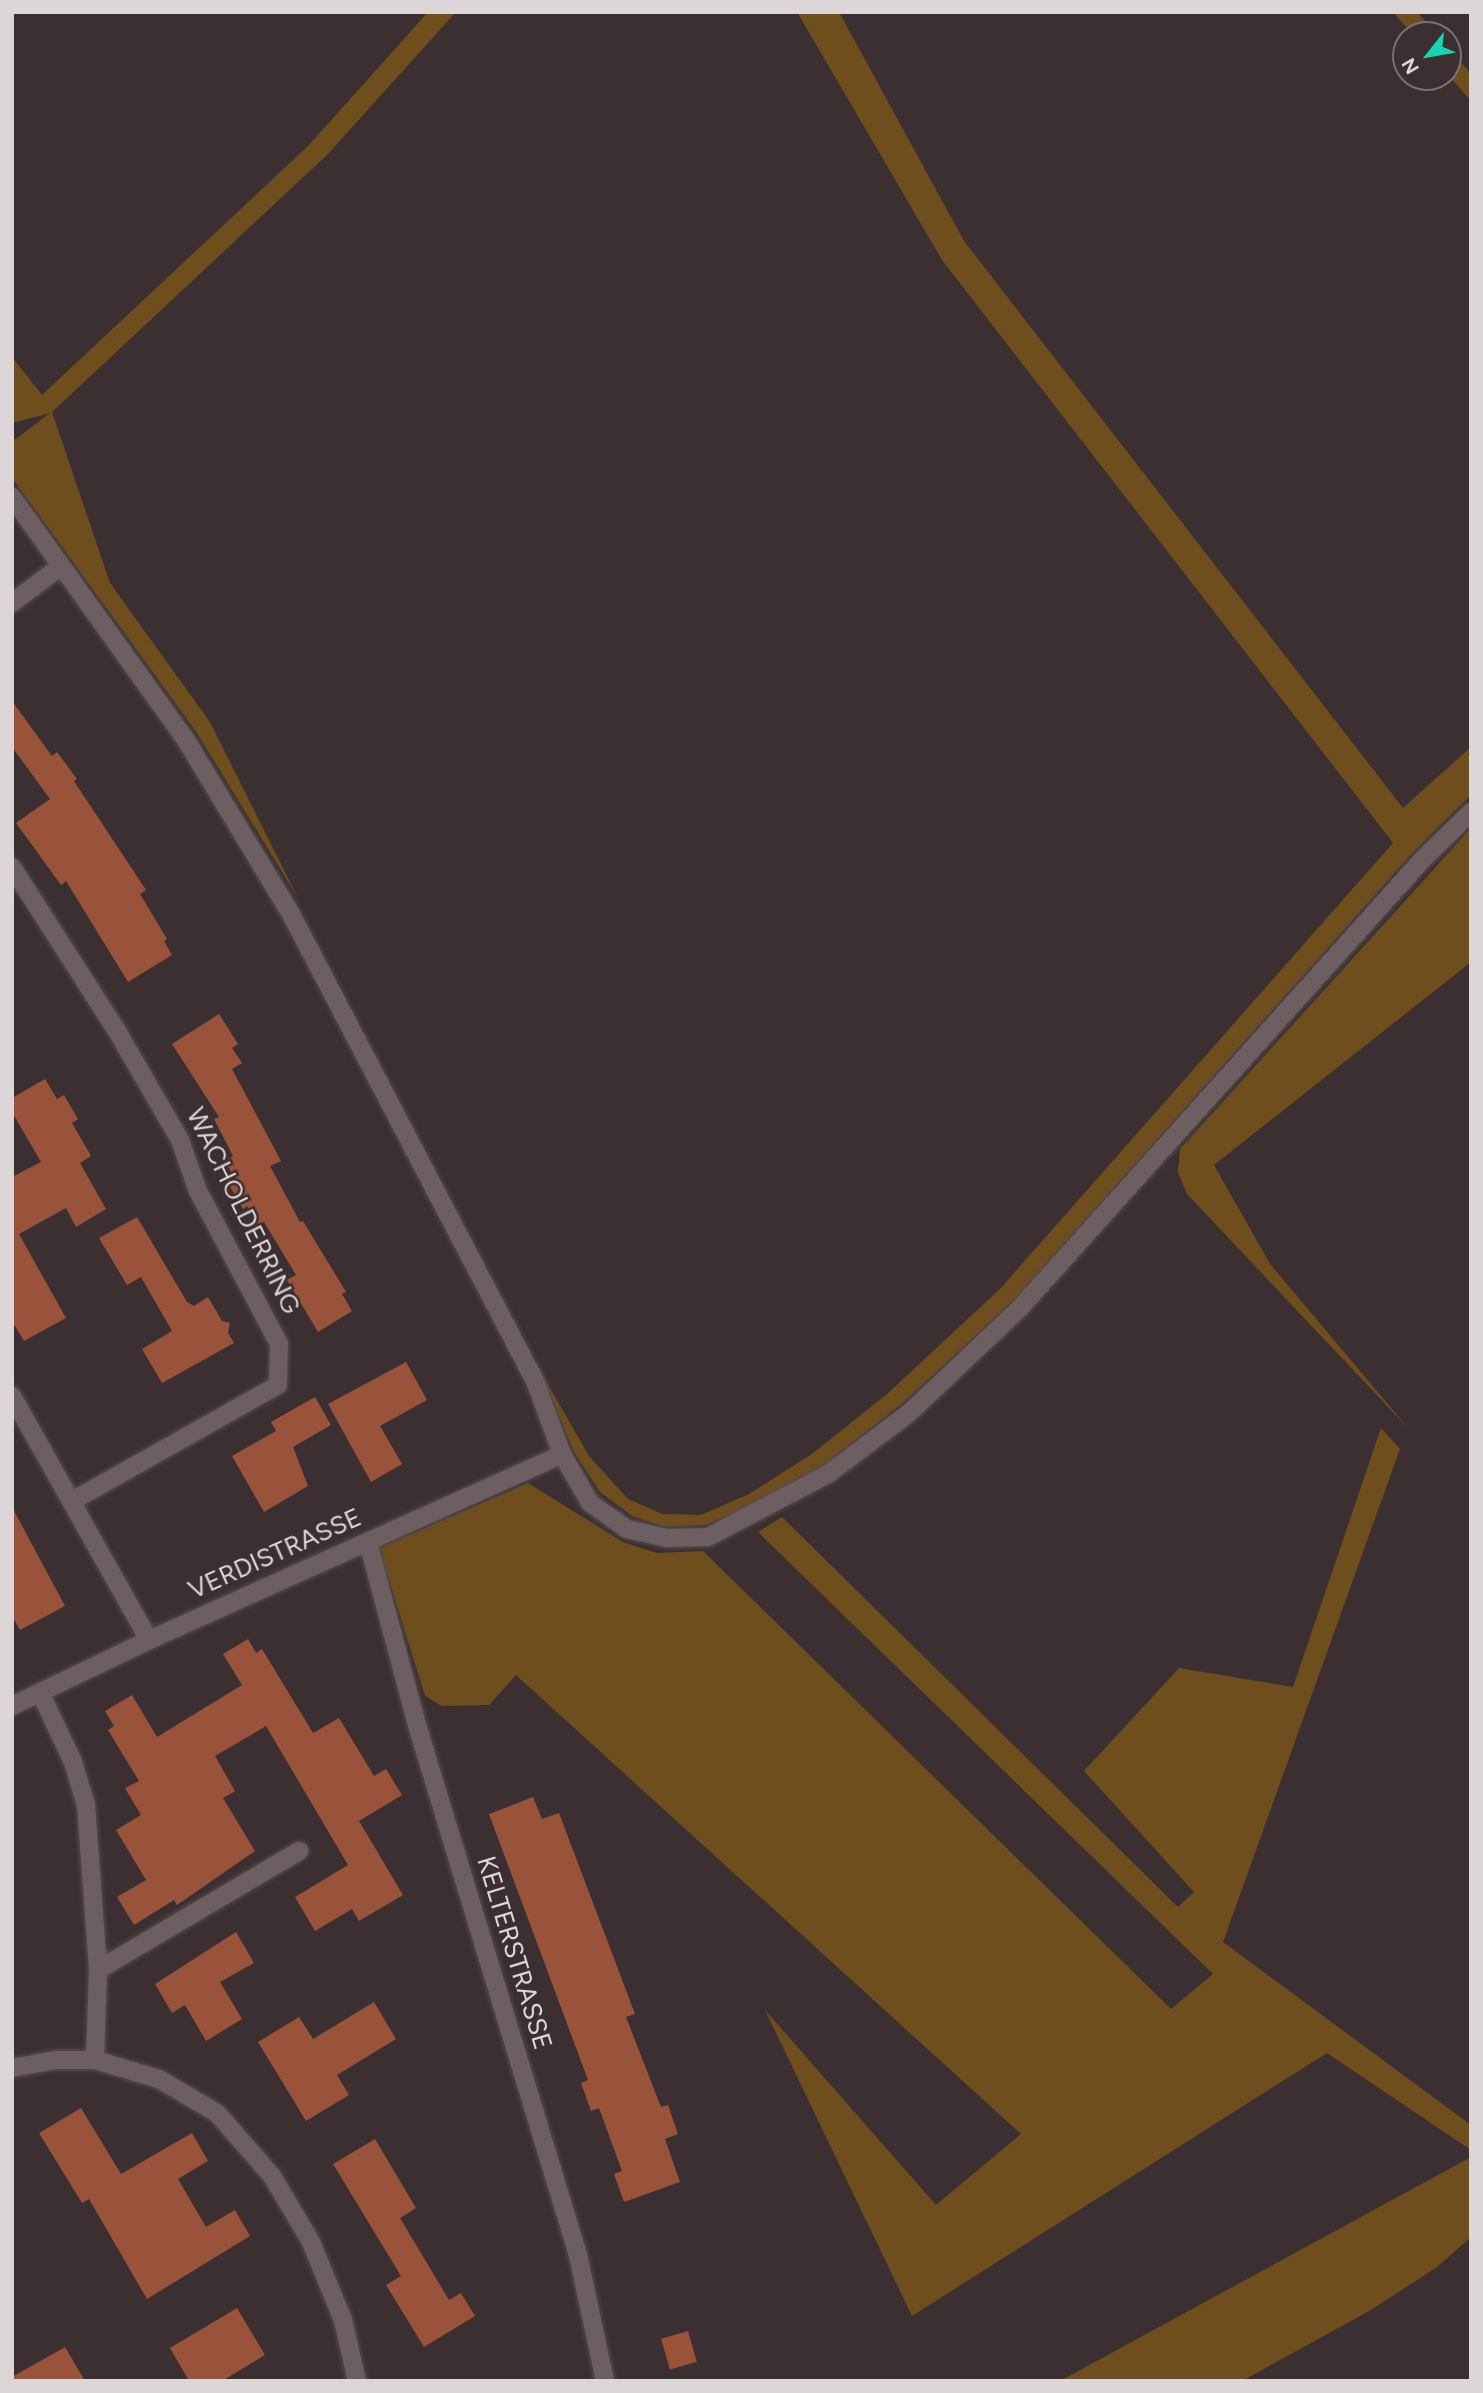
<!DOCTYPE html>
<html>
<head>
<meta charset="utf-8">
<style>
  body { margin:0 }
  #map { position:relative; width:1483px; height:2393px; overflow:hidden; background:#3b2f31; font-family:Figtree,sans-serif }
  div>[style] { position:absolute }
  .green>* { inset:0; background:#6f4e1e }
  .building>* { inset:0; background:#98533a; transform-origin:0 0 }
  .roads { filter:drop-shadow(0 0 2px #564c4e) drop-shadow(0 0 2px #564c4e) }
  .minor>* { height:18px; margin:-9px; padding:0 9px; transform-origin:9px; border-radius:9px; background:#6c5e61 }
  span { translate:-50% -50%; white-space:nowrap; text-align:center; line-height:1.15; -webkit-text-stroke:5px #3b2f31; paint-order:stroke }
  .street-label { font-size:26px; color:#ddd6d7 }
  .frame { position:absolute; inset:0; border:14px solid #ddd6d7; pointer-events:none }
  .north { position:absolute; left:1392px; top:21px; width:70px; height:70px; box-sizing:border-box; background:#3b2f31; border:2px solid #7c7273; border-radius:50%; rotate:239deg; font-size:19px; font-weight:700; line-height:28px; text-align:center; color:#ddd6d7 }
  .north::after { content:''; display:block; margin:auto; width:24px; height:32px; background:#18d5b2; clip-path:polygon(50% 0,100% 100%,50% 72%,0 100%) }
</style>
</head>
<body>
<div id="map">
  <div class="green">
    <i style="clip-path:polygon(428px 12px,456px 12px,327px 155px,52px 412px,110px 583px,210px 722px,298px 898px,197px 733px,12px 478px,13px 441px,50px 413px,12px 423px,12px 357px,42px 395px,309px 145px)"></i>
    <i style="clip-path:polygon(797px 12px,839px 12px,964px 241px,1403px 808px,1471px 747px,1471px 795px,1415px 850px,1015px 1299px,905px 1401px,824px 1465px,757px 1503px,706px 1525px,665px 1527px,632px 1516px,600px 1492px,574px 1452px,539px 1369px,589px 1456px,628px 1499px,662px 1514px,701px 1515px,749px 1494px,812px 1454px,887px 1394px,1000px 1289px,1393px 843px,942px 260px)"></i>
    <i style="clip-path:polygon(1393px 12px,1417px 12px,1437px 35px,1413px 35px)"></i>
    <i style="clip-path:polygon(1448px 48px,1471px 74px,1471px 101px,1448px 75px)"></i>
    <i style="clip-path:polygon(1471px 828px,1471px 962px,1214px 1165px,1270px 1264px,1408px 1428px,1187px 1194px,1178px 1173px,1180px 1149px)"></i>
    <i style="clip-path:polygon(1381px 1428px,1400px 1449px,1223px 1942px,1471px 2125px,1471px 2150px,1327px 2053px,912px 2316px,765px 2010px,936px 2205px,1021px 2134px,516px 1675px,489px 1705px,442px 1706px,425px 1696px,379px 1548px,528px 1483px,623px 1542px,657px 1553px,703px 1551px,1171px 2009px,1213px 1974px,758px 1532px,782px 1517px,1178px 1907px,1194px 1892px,1084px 1771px,1179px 1668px,1293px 1687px)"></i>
    <i style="clip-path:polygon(1471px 2157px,1471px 2237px,1437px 2267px,1371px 2310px,1242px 2381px,1060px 2381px)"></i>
  </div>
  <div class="building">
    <i style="clip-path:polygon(12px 701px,52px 756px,57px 752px,77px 779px,74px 781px,146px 890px,140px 894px,167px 939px,164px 941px,172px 955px,128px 982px,66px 881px,61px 885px,16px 823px,50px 799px,12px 747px)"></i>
    <i style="clip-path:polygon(219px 1014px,238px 1044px,232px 1048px,242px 1063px,232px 1069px,281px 1161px,270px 1166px,300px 1222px,303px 1221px,346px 1292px,342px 1294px,352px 1311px,318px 1332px,287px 1280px,296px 1275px,264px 1222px,258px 1225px,247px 1206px,243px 1209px,229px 1185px,236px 1181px,225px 1161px,233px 1156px,214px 1119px,219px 1117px,172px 1044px)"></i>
    <i style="clip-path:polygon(45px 1079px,57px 1099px,64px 1095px,78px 1119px,72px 1123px,91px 1156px,80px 1163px,106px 1209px,76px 1227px,66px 1208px,19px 1234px,66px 1318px,24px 1341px,12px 1321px,12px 1177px,41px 1162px,12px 1112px,12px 1098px)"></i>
    <i style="clip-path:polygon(137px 1217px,187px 1302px,194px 1306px,208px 1297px,222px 1321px,230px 1323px,228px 1333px,234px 1343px,162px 1383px,142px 1349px,172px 1331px,141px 1277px,127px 1285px,99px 1238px)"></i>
    <i style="clip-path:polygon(406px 1362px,427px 1400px,380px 1426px,402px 1464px,371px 1482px,328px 1404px)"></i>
    <i style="clip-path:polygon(315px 1397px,331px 1425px,293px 1447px,308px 1486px,264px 1512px,232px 1456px,276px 1431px,271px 1422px)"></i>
    <i style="clip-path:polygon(12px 1507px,65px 1606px,20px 1630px,12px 1616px)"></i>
    <i style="clip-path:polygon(248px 1639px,256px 1653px,262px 1649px,313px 1733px,339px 1718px,374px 1776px,386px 1769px,402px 1795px,359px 1821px,403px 1895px,359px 1921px,352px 1909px,315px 1931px,295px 1897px,348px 1865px,266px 1726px,215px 1756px,235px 1791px,223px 1798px,255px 1851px,177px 1905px,174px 1900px,134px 1925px,117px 1897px,146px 1880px,116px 1830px,141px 1815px,125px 1788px,139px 1781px,108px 1730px,114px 1726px,105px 1711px,132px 1695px,157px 1737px,242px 1685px,223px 1654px)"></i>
    <i style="clip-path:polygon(533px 1797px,542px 1819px,559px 1813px,635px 2014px,626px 2017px,661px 2107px,668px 2105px,678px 2134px,665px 2139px,680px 2182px,624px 2202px,614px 2174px,622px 2171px,599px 2108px,591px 2111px,581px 2083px,588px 2080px,489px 1814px)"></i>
    <i style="clip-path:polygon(236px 1932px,254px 1963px,220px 1982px,242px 2019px,206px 2041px,185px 2005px,172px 2013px,155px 1984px)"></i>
    <i style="clip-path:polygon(374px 2002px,396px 2039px,337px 2075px,349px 2095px,306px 2121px,258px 2042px,299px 2017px,313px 2039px)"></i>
    <i style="clip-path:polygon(81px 2108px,121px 2174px,192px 2133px,208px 2161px,178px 2179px,206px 2227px,235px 2210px,250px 2236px,147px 2299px,89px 2199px,82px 2203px,39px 2133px)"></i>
    <i style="clip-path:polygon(375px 2139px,416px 2208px,400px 2218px,449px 2300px,461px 2293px,475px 2316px,424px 2347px,386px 2285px,401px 2276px,333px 2164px)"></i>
    <i style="clip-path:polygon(237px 2308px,265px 2355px,222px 2381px,189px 2381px,170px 2348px)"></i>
    <i style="left:688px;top:2331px;width:32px;height:28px;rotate:74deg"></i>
    <i style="clip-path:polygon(65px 2347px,85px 2381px,12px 2381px,12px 2377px)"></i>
  </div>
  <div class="roads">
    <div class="minor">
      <i style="left:12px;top:497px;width:299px;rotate:54.4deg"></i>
      <i style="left:186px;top:740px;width:205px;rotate:58.9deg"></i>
      <i style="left:292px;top:916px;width:525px;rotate:62.41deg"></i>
      <i style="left:535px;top:1381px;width:78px;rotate:69.7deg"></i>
      <i style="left:562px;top:1454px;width:56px;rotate:60.3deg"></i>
      <i style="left:590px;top:1503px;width:45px;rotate:35.1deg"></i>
      <i style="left:627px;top:1529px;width:41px;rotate:12.7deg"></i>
      <i style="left:667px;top:1538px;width:41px;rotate:-1.4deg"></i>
      <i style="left:708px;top:1537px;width:136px;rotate:-27.7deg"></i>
      <i style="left:828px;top:1474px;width:101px;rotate:-37deg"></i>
      <i style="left:909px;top:1413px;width:151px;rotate:-43.4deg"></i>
      <i style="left:1019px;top:1309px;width:603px;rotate:-48.09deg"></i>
      <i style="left:1422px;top:860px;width:69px;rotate:-44.4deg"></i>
      <i style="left:12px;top:603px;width:61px;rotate:-37.1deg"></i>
      <i style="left:12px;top:867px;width:195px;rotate:57.4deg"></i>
      <i style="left:117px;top:1031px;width:126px;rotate:60deg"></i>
      <i style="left:180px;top:1140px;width:54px;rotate:70.6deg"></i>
      <i style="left:198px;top:1191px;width:173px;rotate:62.1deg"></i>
      <i style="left:279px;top:1344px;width:41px;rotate:91.4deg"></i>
      <i style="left:278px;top:1385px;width:236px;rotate:150.6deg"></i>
      <i style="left:12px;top:1396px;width:280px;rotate:60.7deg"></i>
      <i style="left:368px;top:1542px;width:189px;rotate:75deg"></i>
      <i style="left:417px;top:1725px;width:554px;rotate:73.1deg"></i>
      <i style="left:578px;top:2255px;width:129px;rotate:77.9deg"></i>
      <i style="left:41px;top:1694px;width:75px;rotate:64.8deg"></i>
      <i style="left:73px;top:1762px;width:45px;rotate:73.2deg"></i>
      <i style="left:86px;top:1805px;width:165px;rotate:85.8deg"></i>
      <i style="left:98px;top:1970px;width:90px;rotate:91.9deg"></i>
      <i style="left:12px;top:1706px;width:152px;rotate:-25.7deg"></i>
      <i style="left:149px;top:1640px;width:453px;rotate:-24.2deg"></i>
      <i style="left:98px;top:1970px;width:234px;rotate:-30.6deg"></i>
      <i style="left:12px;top:2068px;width:45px;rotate:-10.3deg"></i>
      <i style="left:56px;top:2060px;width:39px"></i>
      <i style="left:95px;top:2060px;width:67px;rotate:16.5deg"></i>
      <i style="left:159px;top:2079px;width:67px;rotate:30.4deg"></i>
      <i style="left:217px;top:2113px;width:84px;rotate:48.9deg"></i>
      <i style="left:272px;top:2176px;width:77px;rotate:59.4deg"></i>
      <i style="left:311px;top:2242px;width:84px;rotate:67.7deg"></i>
      <i style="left:343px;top:2320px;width:63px;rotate:77.1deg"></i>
    </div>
  </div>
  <div class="street-label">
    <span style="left:243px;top:1211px;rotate:64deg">WACHOLDERRING</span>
    <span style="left:275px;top:1554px;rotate:-24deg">VERDISTRASSE</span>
    <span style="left:514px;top:1953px;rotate:73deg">KELTERSTRASSE</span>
  </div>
  <div class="frame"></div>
  <div class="north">N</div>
</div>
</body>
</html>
